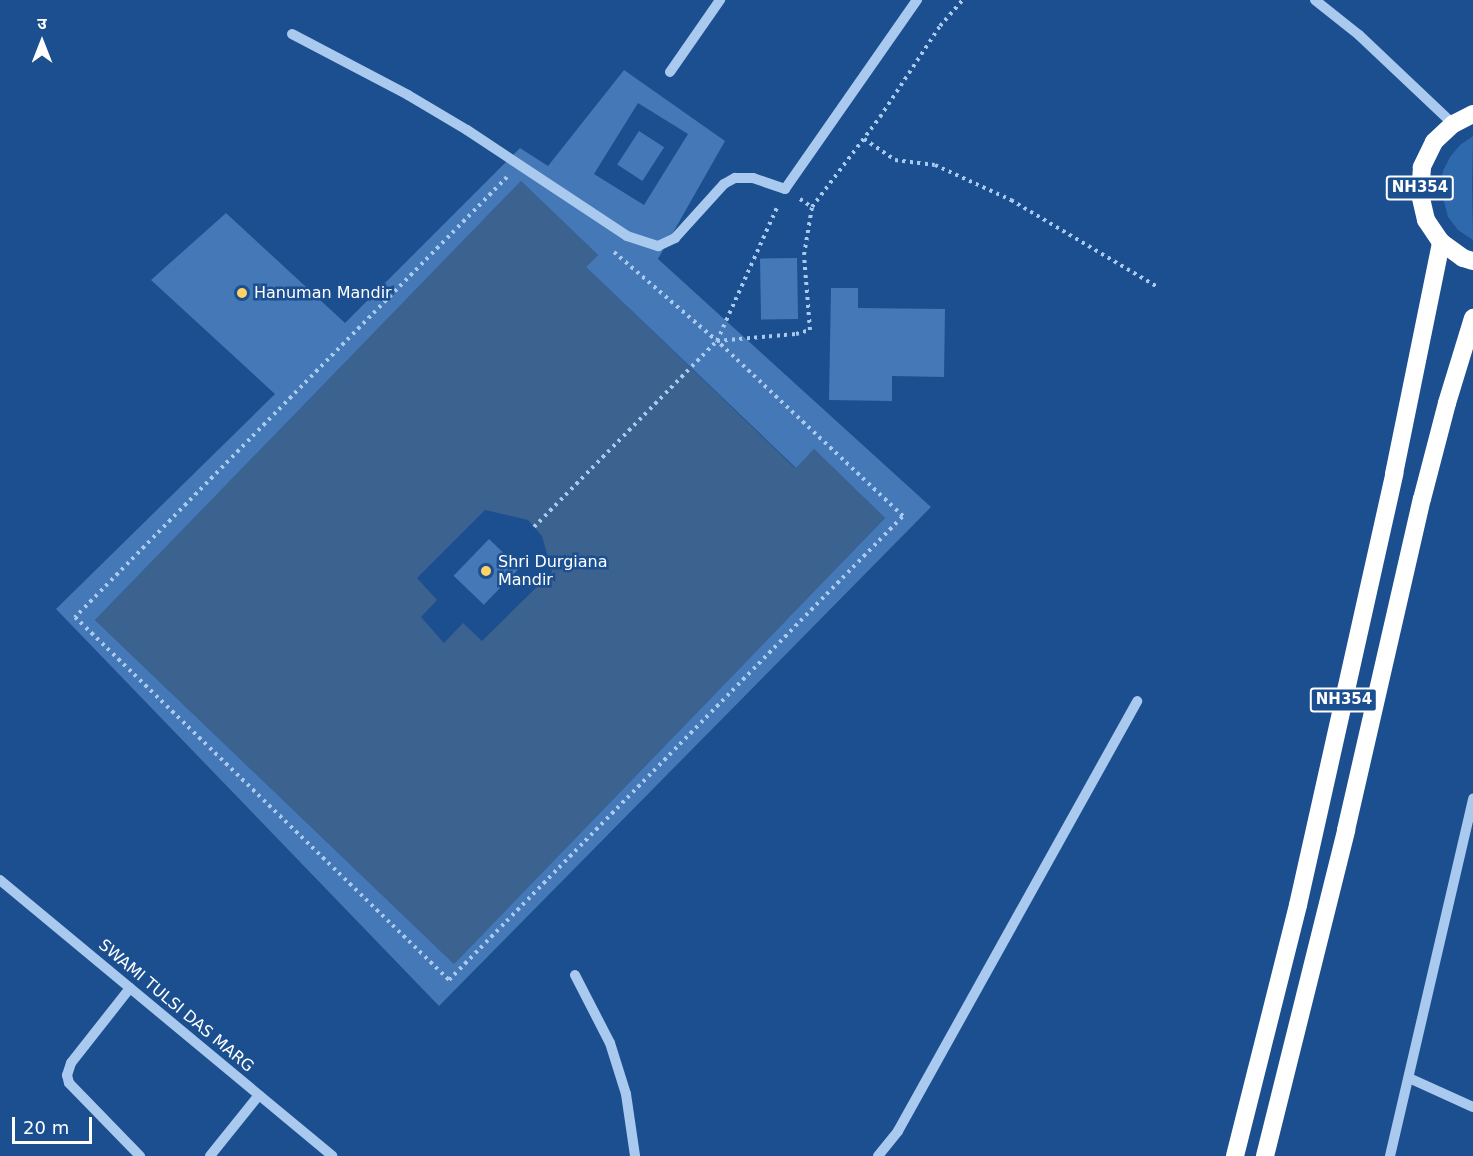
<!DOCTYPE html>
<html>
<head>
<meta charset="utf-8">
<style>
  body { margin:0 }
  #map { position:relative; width:1473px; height:1156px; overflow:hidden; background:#1b4f8f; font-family:"DejaVu Sans","Noto Sans Devanagari",sans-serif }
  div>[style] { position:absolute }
  .green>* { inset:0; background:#2e69ad }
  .water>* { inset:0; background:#3c6290 }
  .building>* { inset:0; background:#4478b7; transform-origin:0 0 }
  .path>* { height:4px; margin-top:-2px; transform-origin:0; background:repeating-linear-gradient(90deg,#a9c9ee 0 3px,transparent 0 7.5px) }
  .minor>* { height:10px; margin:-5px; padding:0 5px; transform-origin:5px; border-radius:5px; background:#a9c9ee }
  .highway>* { height:18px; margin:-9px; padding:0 9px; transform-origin:9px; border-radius:9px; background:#fff }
  .dots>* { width:16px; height:16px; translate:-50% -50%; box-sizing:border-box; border:3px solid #1b4f8f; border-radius:50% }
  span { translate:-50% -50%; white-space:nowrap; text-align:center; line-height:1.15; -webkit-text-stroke:5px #1b4f8f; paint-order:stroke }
  .shield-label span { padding:2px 4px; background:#1b4f8f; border:2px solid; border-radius:4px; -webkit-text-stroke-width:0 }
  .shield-label { font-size:15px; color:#fff; font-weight:700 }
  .poi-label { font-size:16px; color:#fff }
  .left { translate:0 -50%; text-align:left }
  .street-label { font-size:16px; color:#fff }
  .north { position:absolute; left:12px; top:12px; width:60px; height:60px; -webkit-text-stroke:4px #1b4f8f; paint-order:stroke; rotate:0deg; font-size:16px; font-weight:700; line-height:24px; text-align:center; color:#fff }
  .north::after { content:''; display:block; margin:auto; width:21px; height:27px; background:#fff; clip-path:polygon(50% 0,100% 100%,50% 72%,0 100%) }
  .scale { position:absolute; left:12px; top:1117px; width:80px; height:27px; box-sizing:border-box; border:3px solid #fff; border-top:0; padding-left:8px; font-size:18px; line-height:21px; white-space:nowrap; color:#fff; -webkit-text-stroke:4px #1b4f8f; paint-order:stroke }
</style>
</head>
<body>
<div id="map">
  <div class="green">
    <i style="clip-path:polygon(1473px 136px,1472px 186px,1473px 240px,1458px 230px,1448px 217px,1440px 186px,1443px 171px,1450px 157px,1460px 145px)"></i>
  </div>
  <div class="water">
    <i style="clip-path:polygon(evenodd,521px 181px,598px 255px,586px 267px,795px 468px,814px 449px,885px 518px,454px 964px,95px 620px,521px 181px,485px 510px,528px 520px,542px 536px,552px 572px,482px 641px,463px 623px,444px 643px,421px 617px,437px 600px,417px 578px,485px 510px)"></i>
  </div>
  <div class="building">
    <i style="clip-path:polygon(evenodd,624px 70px,725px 141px,658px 259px,931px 507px,439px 1006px,56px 609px,275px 394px,151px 280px,226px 213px,345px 323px,520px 148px,548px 166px,624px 70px,638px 103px,688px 134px,644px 205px,594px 174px,638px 103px,624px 70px,521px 181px,598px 255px,586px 267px,796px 468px,814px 449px,885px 518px,454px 964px,95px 620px,521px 181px)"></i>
    <i style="left:639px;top:131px;width:30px;height:40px;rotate:33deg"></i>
    <i style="left:797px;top:258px;width:61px;height:37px;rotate:89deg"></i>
    <i style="clip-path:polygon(831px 288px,858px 288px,858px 308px,945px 309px,944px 377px,892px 376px,892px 401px,829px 400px)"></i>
    <i style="left:489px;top:539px;width:42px;height:51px;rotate:44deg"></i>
  </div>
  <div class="path">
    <i style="left:864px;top:139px;width:37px;rotate:34deg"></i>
    <i style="left:895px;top:160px;width:40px;rotate:7.1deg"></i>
    <i style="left:935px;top:165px;width:84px;rotate:24.7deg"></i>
    <i style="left:1011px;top:200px;width:172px;rotate:30.7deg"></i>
    <i style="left:507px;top:177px;width:617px;rotate:134.47deg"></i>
    <i style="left:75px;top:617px;width:521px;rotate:44.14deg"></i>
    <i style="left:449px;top:980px;width:649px;rotate:-45.62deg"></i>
    <i style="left:903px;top:516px;width:255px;rotate:-136.7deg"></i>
    <i style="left:800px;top:199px;width:14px;rotate:34deg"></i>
    <i style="left:614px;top:252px;width:136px;rotate:40.8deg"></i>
    <i style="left:717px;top:341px;width:79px;rotate:-5.1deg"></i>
    <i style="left:796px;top:334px;width:15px;rotate:-16deg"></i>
    <i style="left:810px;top:330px;width:75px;rotate:-94.6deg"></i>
    <i style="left:804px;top:255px;width:49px;rotate:-80.5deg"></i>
    <i style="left:812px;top:207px;width:113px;rotate:-52.9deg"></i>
    <i style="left:880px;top:117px;width:109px;rotate:-56.6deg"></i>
    <i style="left:940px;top:26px;width:35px;rotate:-49deg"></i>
    <i style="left:534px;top:527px;width:261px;rotate:-45.5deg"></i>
    <i style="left:717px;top:341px;width:149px;rotate:-65.8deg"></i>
  </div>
  <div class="minor">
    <i style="left:1315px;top:0;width:56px;rotate:38.5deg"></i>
    <i style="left:1359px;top:35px;width:129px;rotate:43.4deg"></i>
    <i style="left:292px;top:34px;width:131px;rotate:27.7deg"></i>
    <i style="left:408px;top:95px;width:69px;rotate:30.7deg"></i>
    <i style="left:467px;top:130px;width:192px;rotate:33.5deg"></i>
    <i style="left:627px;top:236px;width:33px;rotate:18deg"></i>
    <i style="left:658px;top:246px;width:19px;rotate:-25deg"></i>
    <i style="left:675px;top:238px;width:73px;rotate:-47.8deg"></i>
    <i style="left:724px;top:184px;width:13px;rotate:-29deg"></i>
    <i style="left:735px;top:178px;width:18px"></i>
    <i style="left:753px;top:178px;width:34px;rotate:19deg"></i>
    <i style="left:785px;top:189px;width:231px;rotate:-55.1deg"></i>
    <i style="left:670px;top:72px;width:88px;rotate:-55.2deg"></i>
    <i style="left:0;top:880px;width:432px;rotate:39.7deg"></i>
    <i style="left:575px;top:975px;width:76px;rotate:62.8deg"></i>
    <i style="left:610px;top:1043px;width:53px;rotate:72.6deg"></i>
    <i style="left:626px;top:1094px;width:63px;rotate:81.7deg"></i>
    <i style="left:130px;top:988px;width:95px;rotate:128.2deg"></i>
    <i style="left:71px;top:1063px;width:13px;rotate:108deg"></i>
    <i style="left:67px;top:1075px;width:8px;rotate:76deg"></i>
    <i style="left:69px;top:1083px;width:102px;rotate:45.8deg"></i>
    <i style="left:1409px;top:1078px;width:70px;rotate:24.4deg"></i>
    <i style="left:210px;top:1156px;width:78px;rotate:-51.2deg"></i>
    <i style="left:878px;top:1156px;width:32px;rotate:-51deg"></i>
    <i style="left:898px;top:1131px;width:492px;rotate:-60.9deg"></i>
    <i style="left:1390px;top:1156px;width:367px;rotate:-76.9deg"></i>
  </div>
  <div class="highway">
    <i style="left:1473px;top:114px;width:22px;rotate:153deg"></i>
    <i style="left:1453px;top:124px;width:26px;rotate:137deg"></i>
    <i style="left:1434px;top:142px;width:28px;rotate:116deg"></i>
    <i style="left:1422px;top:167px;width:27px;rotate:94deg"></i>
    <i style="left:1420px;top:194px;width:27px;rotate:77deg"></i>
    <i style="left:1426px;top:220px;width:27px;rotate:56deg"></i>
    <i style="left:1441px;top:242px;width:27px;rotate:36deg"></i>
    <i style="left:1463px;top:258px;width:10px;rotate:17deg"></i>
    <i style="left:1235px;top:1156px;width:259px;rotate:-75.9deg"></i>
    <i style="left:1298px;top:905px;width:442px;rotate:-77.4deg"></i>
    <i style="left:1394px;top:474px;width:237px;rotate:-78.5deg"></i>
    <i style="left:1265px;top:1156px;width:336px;rotate:-76deg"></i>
    <i style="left:1346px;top:830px;width:340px;rotate:-77.1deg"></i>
    <i style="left:1422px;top:499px;width:99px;rotate:-75.4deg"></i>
    <i style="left:1447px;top:403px;width:89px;rotate:-73deg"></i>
  </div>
  <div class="dots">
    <i style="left:242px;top:293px;background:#ffd166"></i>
    <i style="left:486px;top:571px;background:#ffd166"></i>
  </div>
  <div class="shield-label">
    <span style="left:1420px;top:188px">NH354</span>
    <span style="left:1344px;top:700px">NH354</span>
  </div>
  <div class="poi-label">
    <span class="left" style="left:254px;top:293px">Hanuman Mandir</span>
    <span class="left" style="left:498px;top:571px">Shri Durgiana<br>Mandir</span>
  </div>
  <div class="street-label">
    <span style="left:176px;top:1006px;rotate:40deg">SWAMI TULSI DAS MARG</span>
  </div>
  <div class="north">उ</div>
  <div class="scale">20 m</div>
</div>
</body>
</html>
